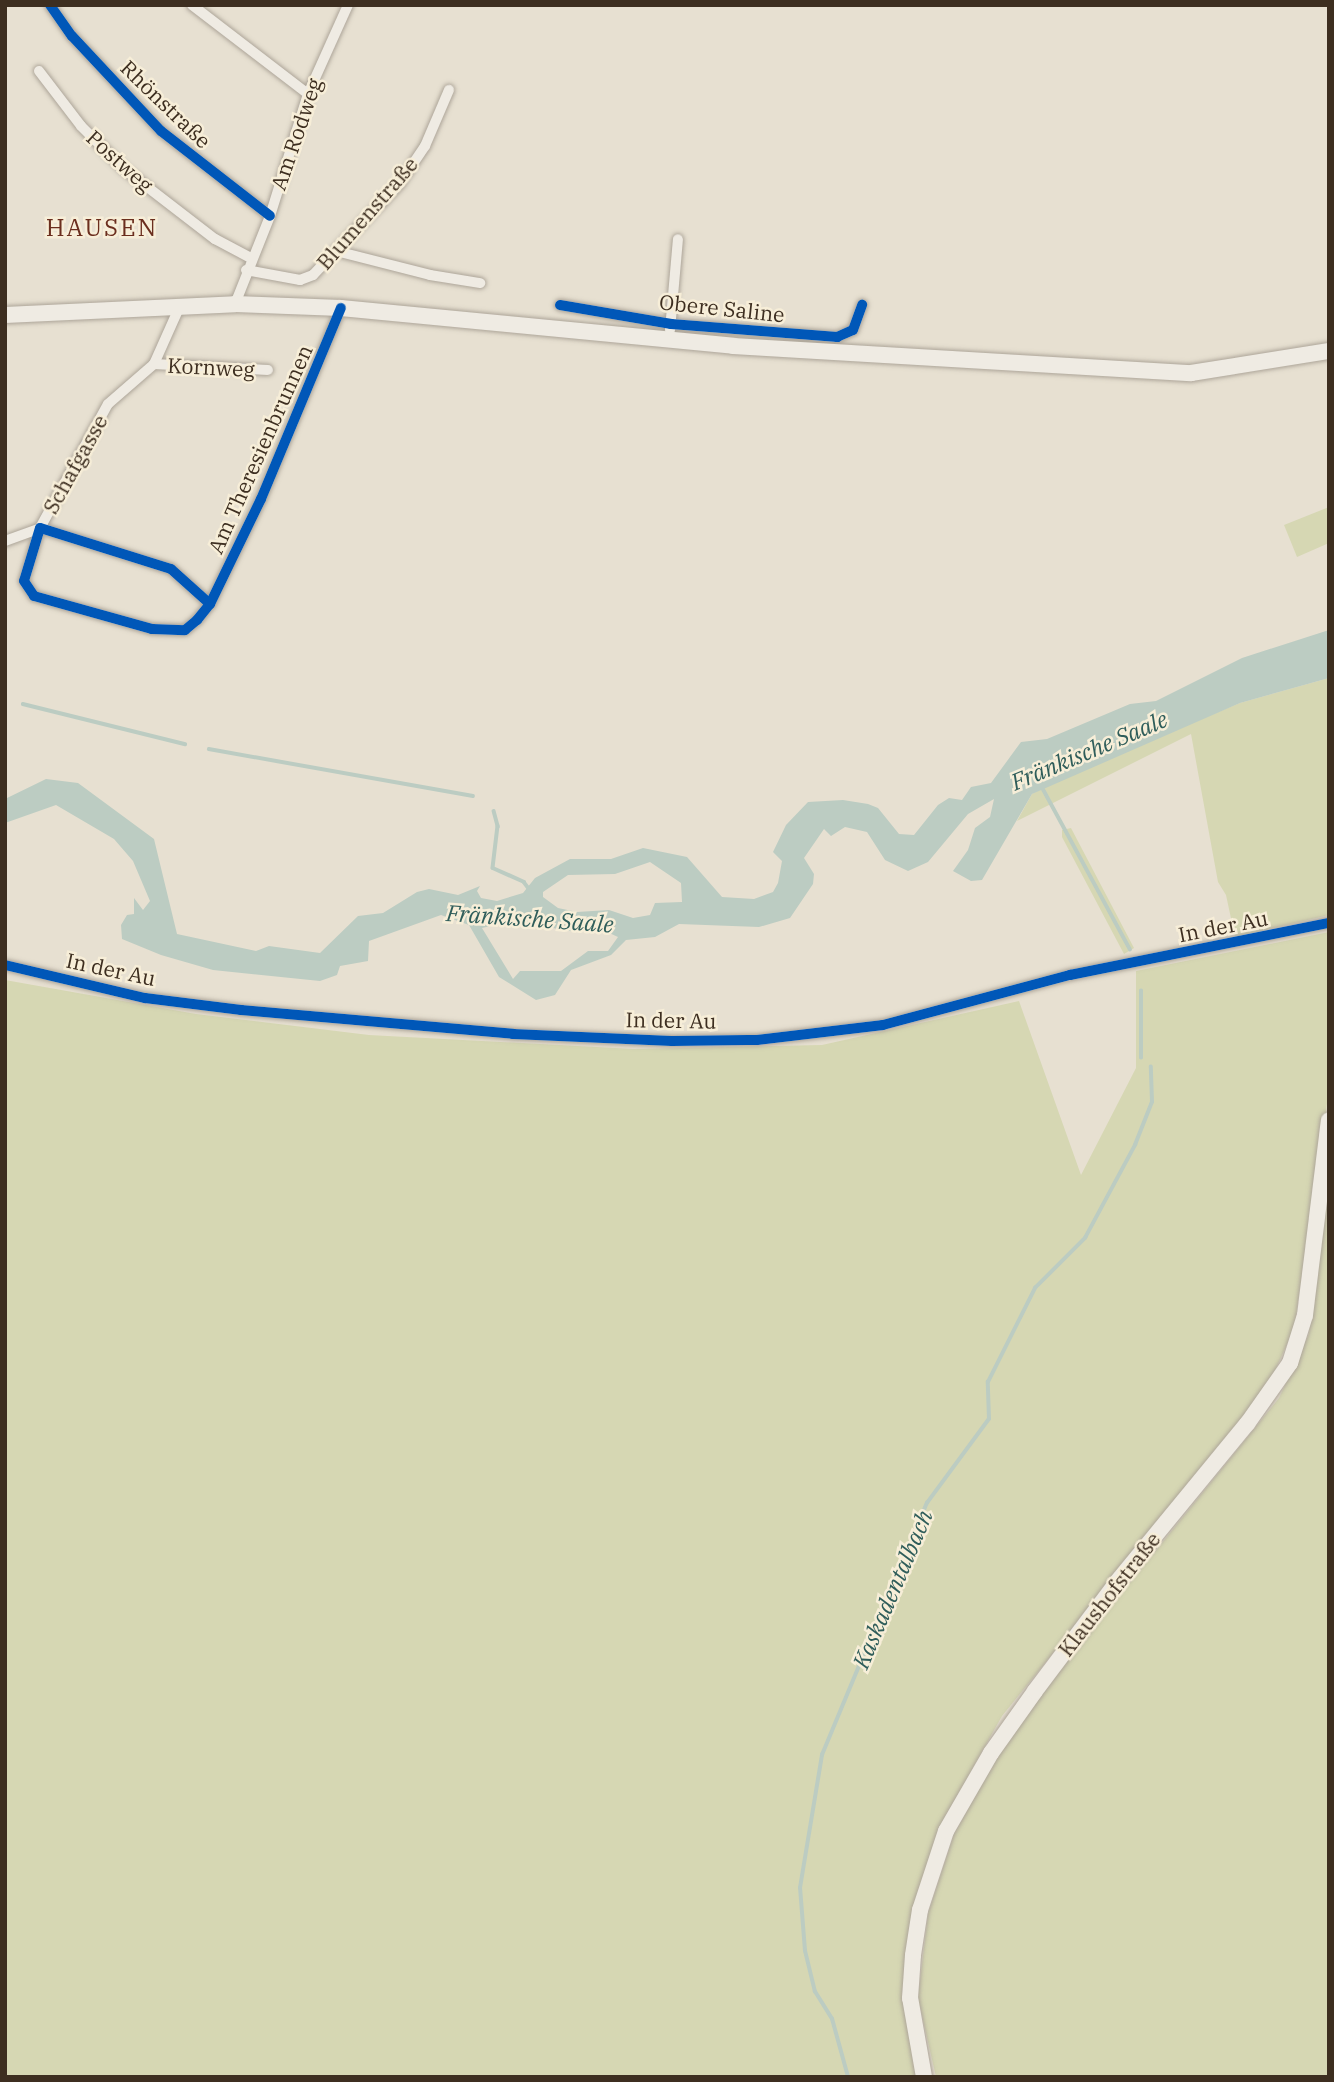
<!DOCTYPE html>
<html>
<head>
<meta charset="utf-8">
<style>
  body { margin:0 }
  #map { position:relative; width:1334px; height:2082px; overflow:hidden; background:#e7e0d1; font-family:"IBM Plex Serif",serif }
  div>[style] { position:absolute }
  .green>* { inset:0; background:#d6d7b3 }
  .water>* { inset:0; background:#bcccc2 }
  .stream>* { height:3.5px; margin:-1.75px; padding:0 1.75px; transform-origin:1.75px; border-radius:1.75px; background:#bcccc2 }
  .roads { filter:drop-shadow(0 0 2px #ada599) drop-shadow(0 0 2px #ada599) }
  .minor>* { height:10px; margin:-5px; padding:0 5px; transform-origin:5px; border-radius:5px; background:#efebe3 }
  .secondary>* { height:16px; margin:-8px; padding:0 8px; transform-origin:8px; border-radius:8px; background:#efebe3 }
  .cycleway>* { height:10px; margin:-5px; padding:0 5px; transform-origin:5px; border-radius:5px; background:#0057b8 }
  span { translate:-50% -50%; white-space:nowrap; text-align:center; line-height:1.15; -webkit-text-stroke:5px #f7eed8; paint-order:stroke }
  .street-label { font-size:21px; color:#3d2e20 }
  .water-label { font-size:23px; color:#2f5d5a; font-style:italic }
  .quarter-label { font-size:24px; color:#6b2e1e; letter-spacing:2px }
  .frame { position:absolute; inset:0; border:7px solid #3d2e20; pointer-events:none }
</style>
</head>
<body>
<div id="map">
  <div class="green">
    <i style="clip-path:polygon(1329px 507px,1329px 543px,1297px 557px,1284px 525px)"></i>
    <i style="clip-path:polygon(1329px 678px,1329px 915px,1235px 937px,1226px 895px,1218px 882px,1191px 734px,1017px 821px,1032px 794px,1068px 774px,1240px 703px)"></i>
    <i style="clip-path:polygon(1071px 828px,1134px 948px,1124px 954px,1062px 837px,1062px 830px)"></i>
    <i style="clip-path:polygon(1329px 932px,1329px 1090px,1294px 1329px,1266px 1390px,1002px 1716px,939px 1828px,913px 1911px,902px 1998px,919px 2077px,5px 2077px,5px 980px,196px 1014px,369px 1035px,633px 1049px,822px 1045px,1019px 1001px,1081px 1175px,1136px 1068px,1136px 971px)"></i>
    <i style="clip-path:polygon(1329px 1182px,1329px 2077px,936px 2077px,918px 1998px,928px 1914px,954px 1834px,1015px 1725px,1279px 1398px,1309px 1334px)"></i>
  </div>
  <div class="water">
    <i style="clip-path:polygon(evenodd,1329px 630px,1329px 678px,1240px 703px,1032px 794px,982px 880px,971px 881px,953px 871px,968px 850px,975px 828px,990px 817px,994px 799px,968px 814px,928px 862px,908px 871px,885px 860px,867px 832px,845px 827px,831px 836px,824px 829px,804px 858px,814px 874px,813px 884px,790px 918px,759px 927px,679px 924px,655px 937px,626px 940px,611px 955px,571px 970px,555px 995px,536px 1000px,499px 977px,469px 925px,441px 915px,369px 941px,368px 961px,340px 966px,337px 975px,320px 981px,213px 970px,161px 955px,122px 939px,121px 925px,127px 915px,134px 914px,134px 898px,143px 910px,150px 901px,133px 861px,114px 839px,56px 805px,5px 823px,5px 799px,46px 779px,78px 783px,154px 839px,177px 934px,256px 951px,269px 946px,320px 953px,358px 916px,383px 913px,417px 892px,429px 889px,458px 895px,480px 886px,477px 891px,481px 898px,497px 901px,523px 893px,535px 878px,570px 859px,611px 859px,643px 848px,687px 857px,722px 897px,754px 899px,773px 892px,778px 883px,782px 861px,773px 852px,786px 825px,808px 802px,843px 800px,868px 804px,878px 808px,899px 834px,914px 835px,938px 805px,949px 798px,962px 800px,971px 787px,991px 783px,1021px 742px,1047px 739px,1130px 704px,1156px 701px,1242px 658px,1329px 630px,650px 862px,681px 883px,682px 902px,655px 903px,650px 915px,633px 918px,609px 910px,577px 912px,558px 908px,543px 897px,543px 892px,568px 875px,615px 874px,650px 862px,1329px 630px,512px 921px,576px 932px,605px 931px,618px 937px,608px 951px,588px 951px,561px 971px,520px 971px,513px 979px,482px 928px,512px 921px)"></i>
  </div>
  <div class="stream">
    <i style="left:23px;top:704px;width:167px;rotate:13.9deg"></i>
    <i style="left:209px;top:749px;width:268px;rotate:10.1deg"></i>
    <i style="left:1041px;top:785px;width:187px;rotate:61.5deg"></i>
    <i style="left:494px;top:811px;width:16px;rotate:75deg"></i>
    <i style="left:498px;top:826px;width:42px;rotate:96.8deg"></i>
    <i style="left:493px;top:868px;width:34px;rotate:24deg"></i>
    <i style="left:524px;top:882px;width:10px;rotate:53deg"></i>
    <i style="left:1141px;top:1058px;width:67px;rotate:-90deg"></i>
    <i style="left:848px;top:2077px;width:60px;rotate:-105.4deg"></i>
    <i style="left:832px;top:2019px;width:32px;rotate:-122deg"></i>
    <i style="left:815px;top:1992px;width:42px;rotate:-103.7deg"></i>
    <i style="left:805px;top:1951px;width:63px;rotate:-94.5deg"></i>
    <i style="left:800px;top:1888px;width:135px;rotate:-80.6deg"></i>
    <i style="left:822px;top:1755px;width:273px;rotate:-67.4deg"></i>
    <i style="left:927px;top:1503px;width:104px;rotate:-53.6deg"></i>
    <i style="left:989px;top:1419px;width:37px;rotate:-92deg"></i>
    <i style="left:988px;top:1382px;width:105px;rotate:-63.4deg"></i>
    <i style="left:1035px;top:1288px;width:71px;rotate:-45deg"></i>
    <i style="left:1085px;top:1238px;width:106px;rotate:-61.7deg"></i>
    <i style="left:1135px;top:1145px;width:46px;rotate:-68.4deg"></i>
    <i style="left:1152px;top:1102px;width:35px;rotate:-92deg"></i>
  </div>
  <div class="roads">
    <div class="minor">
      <i style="left:50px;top:5px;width:38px;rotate:55deg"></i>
      <i style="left:72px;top:36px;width:130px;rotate:46.9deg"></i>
      <i style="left:161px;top:131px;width:138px;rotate:37.9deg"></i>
      <i style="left:192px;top:5px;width:146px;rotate:37.5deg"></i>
      <i style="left:39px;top:71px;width:69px;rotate:52.6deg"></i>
      <i style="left:81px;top:126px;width:61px;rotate:45deg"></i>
      <i style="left:124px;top:169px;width:115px;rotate:37.6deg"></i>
      <i style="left:215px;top:239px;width:40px;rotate:28deg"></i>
      <i style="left:336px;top:251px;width:97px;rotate:14.3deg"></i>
      <i style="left:430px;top:275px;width:51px;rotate:9.1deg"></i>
      <i style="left:246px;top:270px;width:55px;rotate:10.5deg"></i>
      <i style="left:300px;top:280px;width:14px;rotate:-21deg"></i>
      <i style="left:313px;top:275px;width:127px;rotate:-46.6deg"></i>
      <i style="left:400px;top:183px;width:45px;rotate:-56deg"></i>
      <i style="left:425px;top:146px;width:61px;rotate:-66.8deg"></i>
      <i style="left:235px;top:304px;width:95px;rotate:-68.3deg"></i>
      <i style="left:270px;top:216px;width:128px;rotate:-72.7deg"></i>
      <i style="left:308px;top:94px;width:98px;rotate:-65.8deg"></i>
      <i style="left:560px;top:305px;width:113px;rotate:9.7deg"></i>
      <i style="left:671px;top:324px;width:167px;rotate:4.5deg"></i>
      <i style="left:837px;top:337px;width:17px;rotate:-24deg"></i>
      <i style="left:853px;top:330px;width:27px;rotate:-70deg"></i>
      <i style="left:670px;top:330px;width:91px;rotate:-85deg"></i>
      <i style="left:154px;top:364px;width:114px;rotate:3deg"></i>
      <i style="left:5px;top:541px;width:37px;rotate:-20deg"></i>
      <i style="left:40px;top:528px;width:141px;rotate:-61.3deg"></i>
      <i style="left:108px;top:404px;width:61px;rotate:-41deg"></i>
      <i style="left:154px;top:364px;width:64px;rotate:-65.9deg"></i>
      <i style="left:210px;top:604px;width:52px;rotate:-138.1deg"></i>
      <i style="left:171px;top:569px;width:137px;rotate:-162.6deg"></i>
      <i style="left:40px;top:528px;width:55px;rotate:106.8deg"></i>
      <i style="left:24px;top:581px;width:18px;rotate:56deg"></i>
      <i style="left:34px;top:596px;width:123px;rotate:15.6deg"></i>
      <i style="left:152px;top:629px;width:33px;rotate:2deg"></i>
      <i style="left:185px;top:630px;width:16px;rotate:-40deg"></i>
      <i style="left:197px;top:620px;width:21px;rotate:-51deg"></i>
      <i style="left:210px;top:604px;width:117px;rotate:-64.1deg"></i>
      <i style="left:261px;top:499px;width:207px;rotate:-67.3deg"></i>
      <i style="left:5px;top:965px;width:144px;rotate:13.3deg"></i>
      <i style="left:145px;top:998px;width:97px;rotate:7.1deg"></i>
      <i style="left:241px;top:1010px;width:273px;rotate:5deg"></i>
      <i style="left:513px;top:1034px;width:159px;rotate:2.5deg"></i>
      <i style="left:672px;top:1041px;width:85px;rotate:-0.7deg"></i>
      <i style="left:757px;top:1040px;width:127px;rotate:-6.8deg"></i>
      <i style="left:883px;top:1025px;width:194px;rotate:-15deg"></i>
      <i style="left:1070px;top:975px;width:264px;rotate:-11.4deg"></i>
    </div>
    <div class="secondary">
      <i style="left:5px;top:315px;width:230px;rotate:-2.7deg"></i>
      <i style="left:235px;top:304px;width:106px;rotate:2.2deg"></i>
      <i style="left:341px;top:308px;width:394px;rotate:5.5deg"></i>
      <i style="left:733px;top:346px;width:459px;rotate:3.4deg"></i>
      <i style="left:1191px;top:373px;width:140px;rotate:-9.1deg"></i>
      <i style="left:924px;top:2077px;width:80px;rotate:-100deg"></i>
      <i style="left:910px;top:1998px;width:43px;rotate:-86deg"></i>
      <i style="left:913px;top:1955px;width:46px;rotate:-81.2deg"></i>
      <i style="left:920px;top:1910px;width:83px;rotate:-71.8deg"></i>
      <i style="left:946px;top:1831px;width:90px;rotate:-60deg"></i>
      <i style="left:991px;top:1753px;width:76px;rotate:-54.6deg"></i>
      <i style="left:1035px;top:1691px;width:136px;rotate:-53deg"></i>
      <i style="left:1117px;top:1582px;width:205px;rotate:-50.6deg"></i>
      <i style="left:1247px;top:1424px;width:75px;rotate:-54.8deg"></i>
      <i style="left:1290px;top:1363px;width:50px;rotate:-72.6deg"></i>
      <i style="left:1305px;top:1315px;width:196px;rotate:-83deg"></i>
    </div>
  </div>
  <div class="cycleway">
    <i style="left:50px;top:5px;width:38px;rotate:55deg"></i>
    <i style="left:72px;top:36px;width:130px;rotate:46.9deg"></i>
    <i style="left:161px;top:131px;width:138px;rotate:37.9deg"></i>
    <i style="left:560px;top:305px;width:113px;rotate:9.7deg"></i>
    <i style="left:671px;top:324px;width:167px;rotate:4.5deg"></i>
    <i style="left:837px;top:337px;width:17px;rotate:-24deg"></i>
    <i style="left:853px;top:330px;width:27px;rotate:-70deg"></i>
    <i style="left:210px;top:604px;width:52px;rotate:-138.1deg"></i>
    <i style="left:171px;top:569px;width:137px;rotate:-162.6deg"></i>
    <i style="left:40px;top:528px;width:55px;rotate:106.8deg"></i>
    <i style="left:24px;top:581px;width:18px;rotate:56deg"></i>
    <i style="left:34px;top:596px;width:123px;rotate:15.6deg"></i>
    <i style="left:152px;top:629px;width:33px;rotate:2deg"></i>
    <i style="left:185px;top:630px;width:16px;rotate:-40deg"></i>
    <i style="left:197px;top:620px;width:21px;rotate:-51deg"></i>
    <i style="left:210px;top:604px;width:117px;rotate:-64.1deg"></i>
    <i style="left:261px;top:499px;width:207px;rotate:-67.3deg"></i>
    <i style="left:5px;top:965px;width:144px;rotate:13.3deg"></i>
    <i style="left:145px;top:998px;width:97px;rotate:7.1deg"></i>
    <i style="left:241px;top:1010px;width:273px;rotate:5deg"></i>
    <i style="left:513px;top:1034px;width:159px;rotate:2.5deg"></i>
    <i style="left:672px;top:1041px;width:85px;rotate:-0.7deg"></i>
    <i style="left:757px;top:1040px;width:127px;rotate:-6.8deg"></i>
    <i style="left:883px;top:1025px;width:194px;rotate:-15deg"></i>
    <i style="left:1070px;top:975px;width:264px;rotate:-11.4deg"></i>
  </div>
  <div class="street-label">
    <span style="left:166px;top:104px;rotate:44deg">Rhönstraße</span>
    <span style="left:296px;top:134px;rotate:-71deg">Am Rodweg</span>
    <span style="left:120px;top:161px;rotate:42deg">Postweg</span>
    <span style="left:367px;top:213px;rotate:-49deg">Blumenstraße</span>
    <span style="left:722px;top:308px;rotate:6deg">Obere Saline</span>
    <span style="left:211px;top:367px;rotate:3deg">Kornweg</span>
    <span style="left:260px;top:449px;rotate:-66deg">Am Theresienbrunnen</span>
    <span style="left:75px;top:464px;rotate:-61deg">Schafgasse</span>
    <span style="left:1223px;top:926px;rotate:-11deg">In der Au</span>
    <span style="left:111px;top:969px;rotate:12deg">In der Au</span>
    <span style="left:671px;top:1020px;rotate:1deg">In der Au</span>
    <span style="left:1109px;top:1594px;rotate:-52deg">Klaushofstraße</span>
  </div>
  <div class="water-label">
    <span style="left:1089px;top:750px;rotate:-23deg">Fränkische Saale</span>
    <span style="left:530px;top:918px;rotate:4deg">Fränkische Saale</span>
    <span style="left:892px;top:1589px;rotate:-67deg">Kaskadentalbach</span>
  </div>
  <div class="quarter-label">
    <span style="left:102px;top:228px">HAUSEN</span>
  </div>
  <div class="frame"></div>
</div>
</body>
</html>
